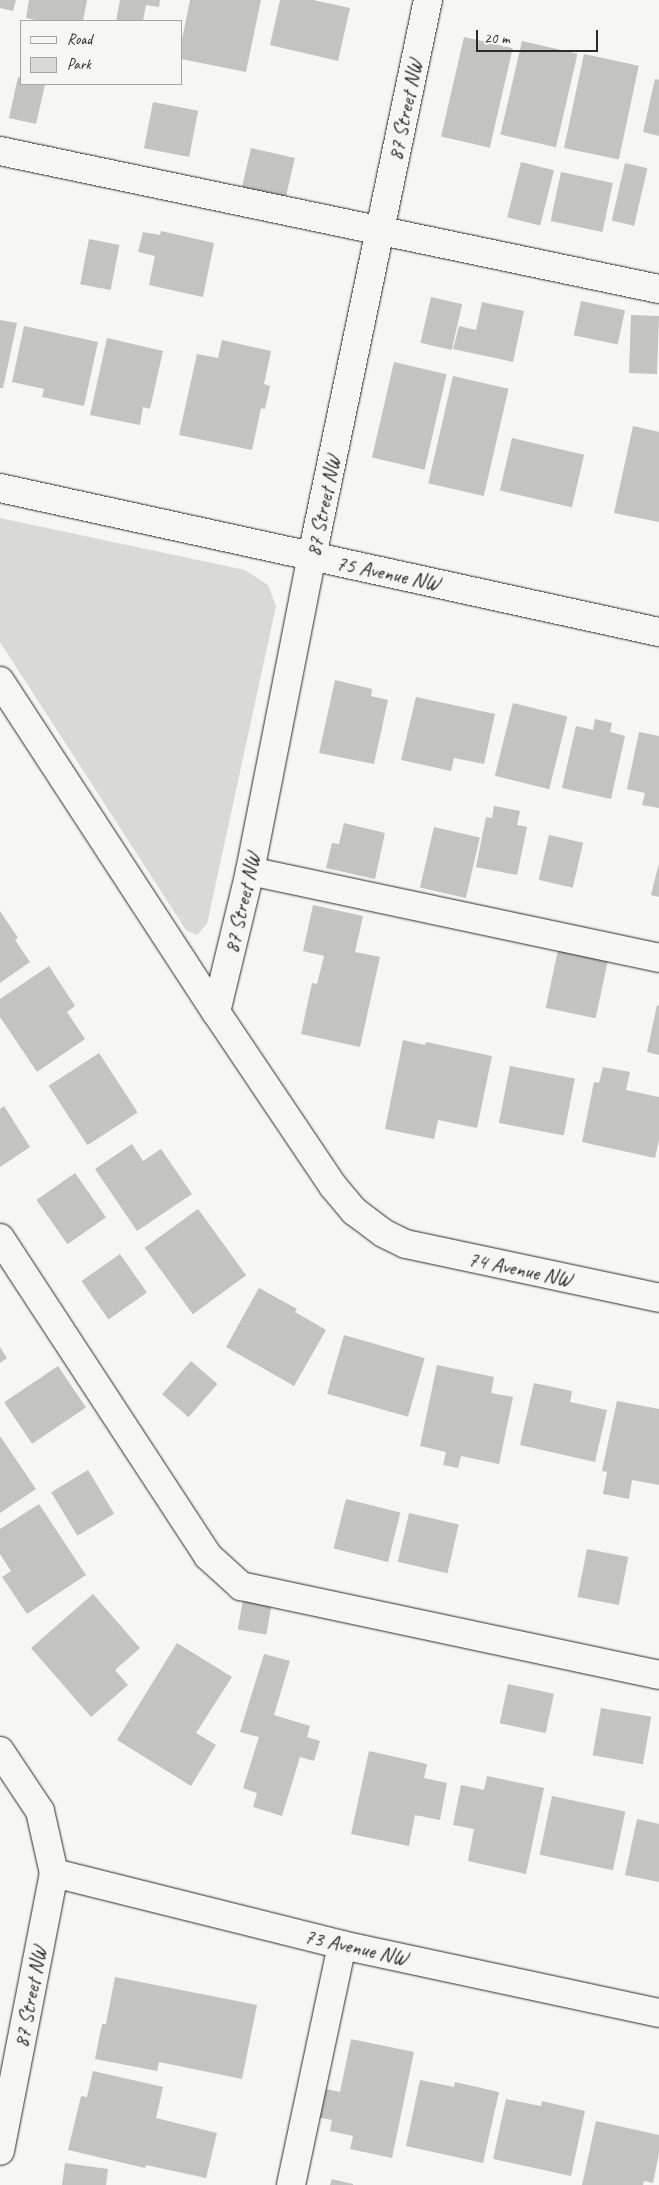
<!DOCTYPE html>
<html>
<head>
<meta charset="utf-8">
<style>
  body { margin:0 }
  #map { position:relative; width:659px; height:2185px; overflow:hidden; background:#f6f6f2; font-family:Caveat,sans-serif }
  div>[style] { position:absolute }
  .green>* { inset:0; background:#d9d9d5 }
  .building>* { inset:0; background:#c3c3c0; transform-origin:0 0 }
  .roads { filter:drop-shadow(0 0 1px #2b2b2b) drop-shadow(0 0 1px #2b2b2b) }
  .minor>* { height:28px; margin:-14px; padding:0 14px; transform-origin:14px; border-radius:14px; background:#f6f6f2 }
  span { translate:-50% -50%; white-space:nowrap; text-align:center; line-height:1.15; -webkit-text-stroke:4px #f6f6f2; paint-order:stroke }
  .street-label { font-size:21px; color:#2b2b2b }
  .legend { position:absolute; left:20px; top:20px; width:162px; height:65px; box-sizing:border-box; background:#f6f6f2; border:1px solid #a5a5a2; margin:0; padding:6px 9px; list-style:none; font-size:15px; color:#2b2b2b }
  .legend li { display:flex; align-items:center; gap:10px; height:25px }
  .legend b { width:25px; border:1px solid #a5a5a2 }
  .scale { position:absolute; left:476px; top:30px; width:122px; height:22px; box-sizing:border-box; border:2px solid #2b2b2b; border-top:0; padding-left:6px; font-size:15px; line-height:18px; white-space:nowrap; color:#2b2b2b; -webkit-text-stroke:4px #f6f6f2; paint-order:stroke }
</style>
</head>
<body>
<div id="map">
  <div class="green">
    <i style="clip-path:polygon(0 518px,245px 570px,268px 585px,276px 606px,207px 924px,197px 935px,186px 930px,0 642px)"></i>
  </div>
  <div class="building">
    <i style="clip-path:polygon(0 0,16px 0,13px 11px,0 8px)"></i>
    <i style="clip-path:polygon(29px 0,87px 0,83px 21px,41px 21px,26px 18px)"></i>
    <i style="clip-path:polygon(120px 0,160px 0,159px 7px,146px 5px,143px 21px,116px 21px)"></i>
    <i style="clip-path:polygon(190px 0,261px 0,246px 72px,181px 59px,181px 44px)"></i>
    <i style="clip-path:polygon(280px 0,313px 0,350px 8px,338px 61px,270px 45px)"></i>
    <i style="left:464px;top:37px;width:50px;height:102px;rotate:13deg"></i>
    <i style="left:522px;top:41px;width:57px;height:96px;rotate:13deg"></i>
    <i style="left:584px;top:54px;width:56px;height:96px;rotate:12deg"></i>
    <i style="clip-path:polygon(18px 77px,21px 78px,21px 84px,45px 85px,36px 124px,9px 118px)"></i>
    <i style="clip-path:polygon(655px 79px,659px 80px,659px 136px,643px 132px)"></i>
    <i style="left:153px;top:102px;width:46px;height:47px;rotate:11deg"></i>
    <i style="left:251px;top:148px;width:45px;height:40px;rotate:13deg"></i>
    <i style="left:521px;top:162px;width:34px;height:57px;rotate:14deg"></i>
    <i style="left:625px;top:163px;width:23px;height:59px;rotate:13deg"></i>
    <i style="left:561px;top:172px;width:53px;height:50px;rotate:12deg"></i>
    <i style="clip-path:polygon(161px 231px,214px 243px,203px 297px,149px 285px,155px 256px,138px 252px,143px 232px,160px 235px)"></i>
    <i style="left:89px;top:239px;width:31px;height:46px;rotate:11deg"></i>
    <i style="left:431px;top:297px;width:32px;height:47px;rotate:13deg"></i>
    <i style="left:581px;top:301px;width:45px;height:35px;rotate:12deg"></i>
    <i style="clip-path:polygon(482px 302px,524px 311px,513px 362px,453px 349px,459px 326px,476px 330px)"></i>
    <i style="left:631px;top:315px;width:28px;height:58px;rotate:2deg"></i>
    <i style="clip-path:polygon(0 320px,17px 323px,3px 388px,0 388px)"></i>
    <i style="clip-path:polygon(24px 326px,98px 342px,84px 406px,42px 397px,44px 389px,12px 382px)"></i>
    <i style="clip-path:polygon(107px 338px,163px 351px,150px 409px,143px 407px,140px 425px,90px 415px)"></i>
    <i style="clip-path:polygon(222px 340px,271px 351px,264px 384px,270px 386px,265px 409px,261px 408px,252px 450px,179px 435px,197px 354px,218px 358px)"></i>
    <i style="left:394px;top:362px;width:54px;height:98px;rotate:13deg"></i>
    <i style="left:453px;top:376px;width:57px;height:110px;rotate:13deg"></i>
    <i style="clip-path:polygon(633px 426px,659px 432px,659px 522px,614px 513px)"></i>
    <i style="left:512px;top:438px;width:74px;height:54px;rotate:13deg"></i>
    <i style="clip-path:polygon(335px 680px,372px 689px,371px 696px,388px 700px,374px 764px,319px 753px)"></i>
    <i style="clip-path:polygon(416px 697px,495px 714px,484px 764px,454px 758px,451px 771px,401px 760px)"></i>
    <i style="left:513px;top:703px;width:56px;height:75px;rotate:14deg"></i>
    <i style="clip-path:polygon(595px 719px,612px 723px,610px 732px,625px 736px,611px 799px,562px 788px,576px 726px,593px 730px)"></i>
    <i style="clip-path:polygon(639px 732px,659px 736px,659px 808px,642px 805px,645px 793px,627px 789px)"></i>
    <i style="clip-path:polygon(494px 806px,520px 811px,517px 825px,527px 827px,517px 875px,476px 867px,486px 817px,492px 818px)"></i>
    <i style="clip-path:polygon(344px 823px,385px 833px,375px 879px,326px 868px,332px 843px,339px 844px)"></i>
    <i style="left:434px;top:827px;width:47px;height:62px;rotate:13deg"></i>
    <i style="left:549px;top:835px;width:35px;height:46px;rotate:13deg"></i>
    <i style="clip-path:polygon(659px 863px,659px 897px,651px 895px)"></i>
    <i style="clip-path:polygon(313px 905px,363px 916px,355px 952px,380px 957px,360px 1047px,301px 1034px,312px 983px,317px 984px,324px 956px,303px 951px)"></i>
    <i style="clip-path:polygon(0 911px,18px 938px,15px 940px,30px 962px,0 983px)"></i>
    <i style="left:558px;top:950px;width:51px;height:59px;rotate:12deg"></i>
    <i style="clip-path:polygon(49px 966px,75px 1006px,67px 1012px,85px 1039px,37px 1072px,0 1017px,0 999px)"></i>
    <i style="clip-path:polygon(657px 1005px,659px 1006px,659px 1055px,647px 1052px)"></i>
    <i style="clip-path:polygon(403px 1040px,425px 1045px,426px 1042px,492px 1056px,477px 1128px,438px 1120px,434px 1139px,385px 1129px)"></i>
    <i style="left:99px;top:1053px;width:71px;height:60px;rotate:57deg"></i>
    <i style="left:510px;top:1066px;width:66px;height:58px;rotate:11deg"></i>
    <i style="clip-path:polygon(603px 1067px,630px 1072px,626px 1090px,659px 1097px,659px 1140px,655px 1158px,582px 1142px,594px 1082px,599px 1083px)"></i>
    <i style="clip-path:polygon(4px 1106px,30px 1147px,0 1167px,0 1109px)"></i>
    <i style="clip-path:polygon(132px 1144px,143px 1161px,161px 1149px,192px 1194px,137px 1231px,95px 1169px)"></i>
    <i style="left:75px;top:1173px;width:54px;height:47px;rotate:55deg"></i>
    <i style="left:198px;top:1209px;width:82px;height:66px;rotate:54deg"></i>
    <i style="left:120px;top:1254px;width:47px;height:47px;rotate:55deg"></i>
    <i style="clip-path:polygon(259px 1288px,297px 1309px,295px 1312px,326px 1330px,294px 1386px,226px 1347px)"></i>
    <i style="left:344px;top:1335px;width:84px;height:61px;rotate:16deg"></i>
    <i style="clip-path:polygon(0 1347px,7px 1358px,0 1363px)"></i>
    <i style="left:191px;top:1361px;width:35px;height:44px;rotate:41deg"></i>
    <i style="clip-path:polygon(437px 1365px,494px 1377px,491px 1393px,513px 1397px,499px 1464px,461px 1456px,458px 1468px,443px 1465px,446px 1452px,420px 1446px)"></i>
    <i style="left:58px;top:1366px;width:50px;height:65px;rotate:56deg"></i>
    <i style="clip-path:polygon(534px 1383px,572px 1391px,570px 1402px,607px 1410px,595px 1462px,520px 1445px)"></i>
    <i style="clip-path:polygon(617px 1401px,659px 1409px,659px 1485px,632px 1480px,629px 1499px,603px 1494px,607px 1472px,602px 1471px)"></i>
    <i style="clip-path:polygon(0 1436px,36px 1489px,0 1513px)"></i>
    <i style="left:88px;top:1470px;width:51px;height:43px;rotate:59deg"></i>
    <i style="left:346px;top:1499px;width:56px;height:51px;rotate:14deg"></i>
    <i style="clip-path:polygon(39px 1504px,86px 1575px,27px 1614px,2px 1577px,11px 1571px,0 1554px,0 1529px)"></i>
    <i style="left:409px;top:1513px;width:51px;height:50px;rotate:13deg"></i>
    <i style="left:587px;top:1549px;width:42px;height:49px;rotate:11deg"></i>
    <i style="clip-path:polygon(93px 1594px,140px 1648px,115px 1670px,128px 1685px,91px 1717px,31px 1648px)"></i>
    <i style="left:243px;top:1600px;width:29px;height:30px;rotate:10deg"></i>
    <i style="clip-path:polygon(177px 1643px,232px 1677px,196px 1733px,216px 1745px,191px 1786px,117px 1740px)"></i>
    <i style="clip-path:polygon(264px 1654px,290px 1661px,274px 1715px,310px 1726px,307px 1737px,320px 1741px,314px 1761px,300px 1757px,282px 1816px,253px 1807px,257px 1793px,243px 1788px,259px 1737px,240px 1732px)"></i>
    <i style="left:508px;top:1684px;width:47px;height:40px;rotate:12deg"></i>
    <i style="left:601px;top:1708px;width:51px;height:48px;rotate:10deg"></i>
    <i style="clip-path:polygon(369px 1751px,427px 1764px,424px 1778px,447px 1783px,440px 1820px,415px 1815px,409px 1846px,351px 1834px)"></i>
    <i style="clip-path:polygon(487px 1776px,544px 1788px,526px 1874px,468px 1861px,474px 1829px,453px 1825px,461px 1785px,484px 1790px)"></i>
    <i style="left:552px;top:1796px;width:75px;height:60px;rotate:12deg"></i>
    <i style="clip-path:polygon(637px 1819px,659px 1824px,659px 1882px,625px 1875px)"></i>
    <i style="clip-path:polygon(115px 1977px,257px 2005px,242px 2079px,159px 2062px,157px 2071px,95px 2059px,102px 2024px,106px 2024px)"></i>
    <i style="clip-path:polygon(351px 2039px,414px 2052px,392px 2158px,350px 2149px,353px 2136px,330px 2131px,332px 2120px,316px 2117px,322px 2088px,340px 2092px)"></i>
    <i style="clip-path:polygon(93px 2071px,163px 2087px,156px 2118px,217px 2133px,206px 2178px,146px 2165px,145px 2168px,68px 2150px,81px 2096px,87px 2097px)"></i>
    <i style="clip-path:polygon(420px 2080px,454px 2087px,455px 2082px,499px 2092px,483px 2163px,406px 2146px)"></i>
    <i style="clip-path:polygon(506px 2099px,541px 2106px,542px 2101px,585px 2111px,571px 2176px,493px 2159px)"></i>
    <i style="clip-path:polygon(596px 2121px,659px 2135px,659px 2153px,653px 2183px,644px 2181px,643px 2185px,582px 2185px)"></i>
    <i style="clip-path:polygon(65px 2163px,108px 2169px,106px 2185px,62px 2185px)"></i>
    <i style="clip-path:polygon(332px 2179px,353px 2184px,353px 2185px,330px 2185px)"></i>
  </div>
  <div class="roads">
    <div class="minor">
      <i style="left:0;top:151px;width:673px;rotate:11.83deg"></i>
      <i style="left:0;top:488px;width:675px;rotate:12.33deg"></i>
      <i style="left:0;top:681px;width:395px;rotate:56.9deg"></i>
      <i style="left:216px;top:1012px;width:210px;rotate:56.1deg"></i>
      <i style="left:333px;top:1186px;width:33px;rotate:50deg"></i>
      <i style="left:354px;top:1211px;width:36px;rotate:37deg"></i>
      <i style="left:383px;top:1233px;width:25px;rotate:26deg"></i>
      <i style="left:406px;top:1244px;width:259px;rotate:12deg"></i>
      <i style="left:250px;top:871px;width:418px;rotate:12deg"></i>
      <i style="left:216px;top:1012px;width:145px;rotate:-76.4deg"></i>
      <i style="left:250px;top:871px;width:321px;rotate:-78.9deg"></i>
      <i style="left:312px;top:556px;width:568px;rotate:-78.22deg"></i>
      <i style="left:0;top:1238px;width:380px;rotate:56.8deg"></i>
      <i style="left:208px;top:1556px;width:45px;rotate:42.3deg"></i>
      <i style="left:241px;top:1586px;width:427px;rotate:12deg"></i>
      <i style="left:0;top:1751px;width:72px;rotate:56.3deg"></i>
      <i style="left:40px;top:1811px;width:64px;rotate:77.3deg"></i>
      <i style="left:54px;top:1873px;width:283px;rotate:101deg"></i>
      <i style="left:54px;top:1873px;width:297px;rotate:14deg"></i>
      <i style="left:342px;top:1945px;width:324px;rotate:12.1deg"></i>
      <i style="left:291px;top:2185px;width:245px;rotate:-78deg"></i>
    </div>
  </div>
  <div class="street-label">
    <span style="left:405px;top:110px;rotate:-78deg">87 Street NW</span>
    <span style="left:323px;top:506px;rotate:-78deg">87 Street NW</span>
    <span style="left:388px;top:573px;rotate:12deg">75 Avenue NW</span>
    <span style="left:242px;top:903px;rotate:-77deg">87 Street NW</span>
    <span style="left:520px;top:1269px;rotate:12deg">74 Avenue NW</span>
    <span style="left:356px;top:1947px;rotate:13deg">73 Avenue NW</span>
    <span style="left:30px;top:1997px;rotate:-79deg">87 Street NW</span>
  </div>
  <ul class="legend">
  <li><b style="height:6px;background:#f6f6f2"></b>Road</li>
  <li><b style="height:14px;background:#d9d9d5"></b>Park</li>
  </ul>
  <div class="scale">20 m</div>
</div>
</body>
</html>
